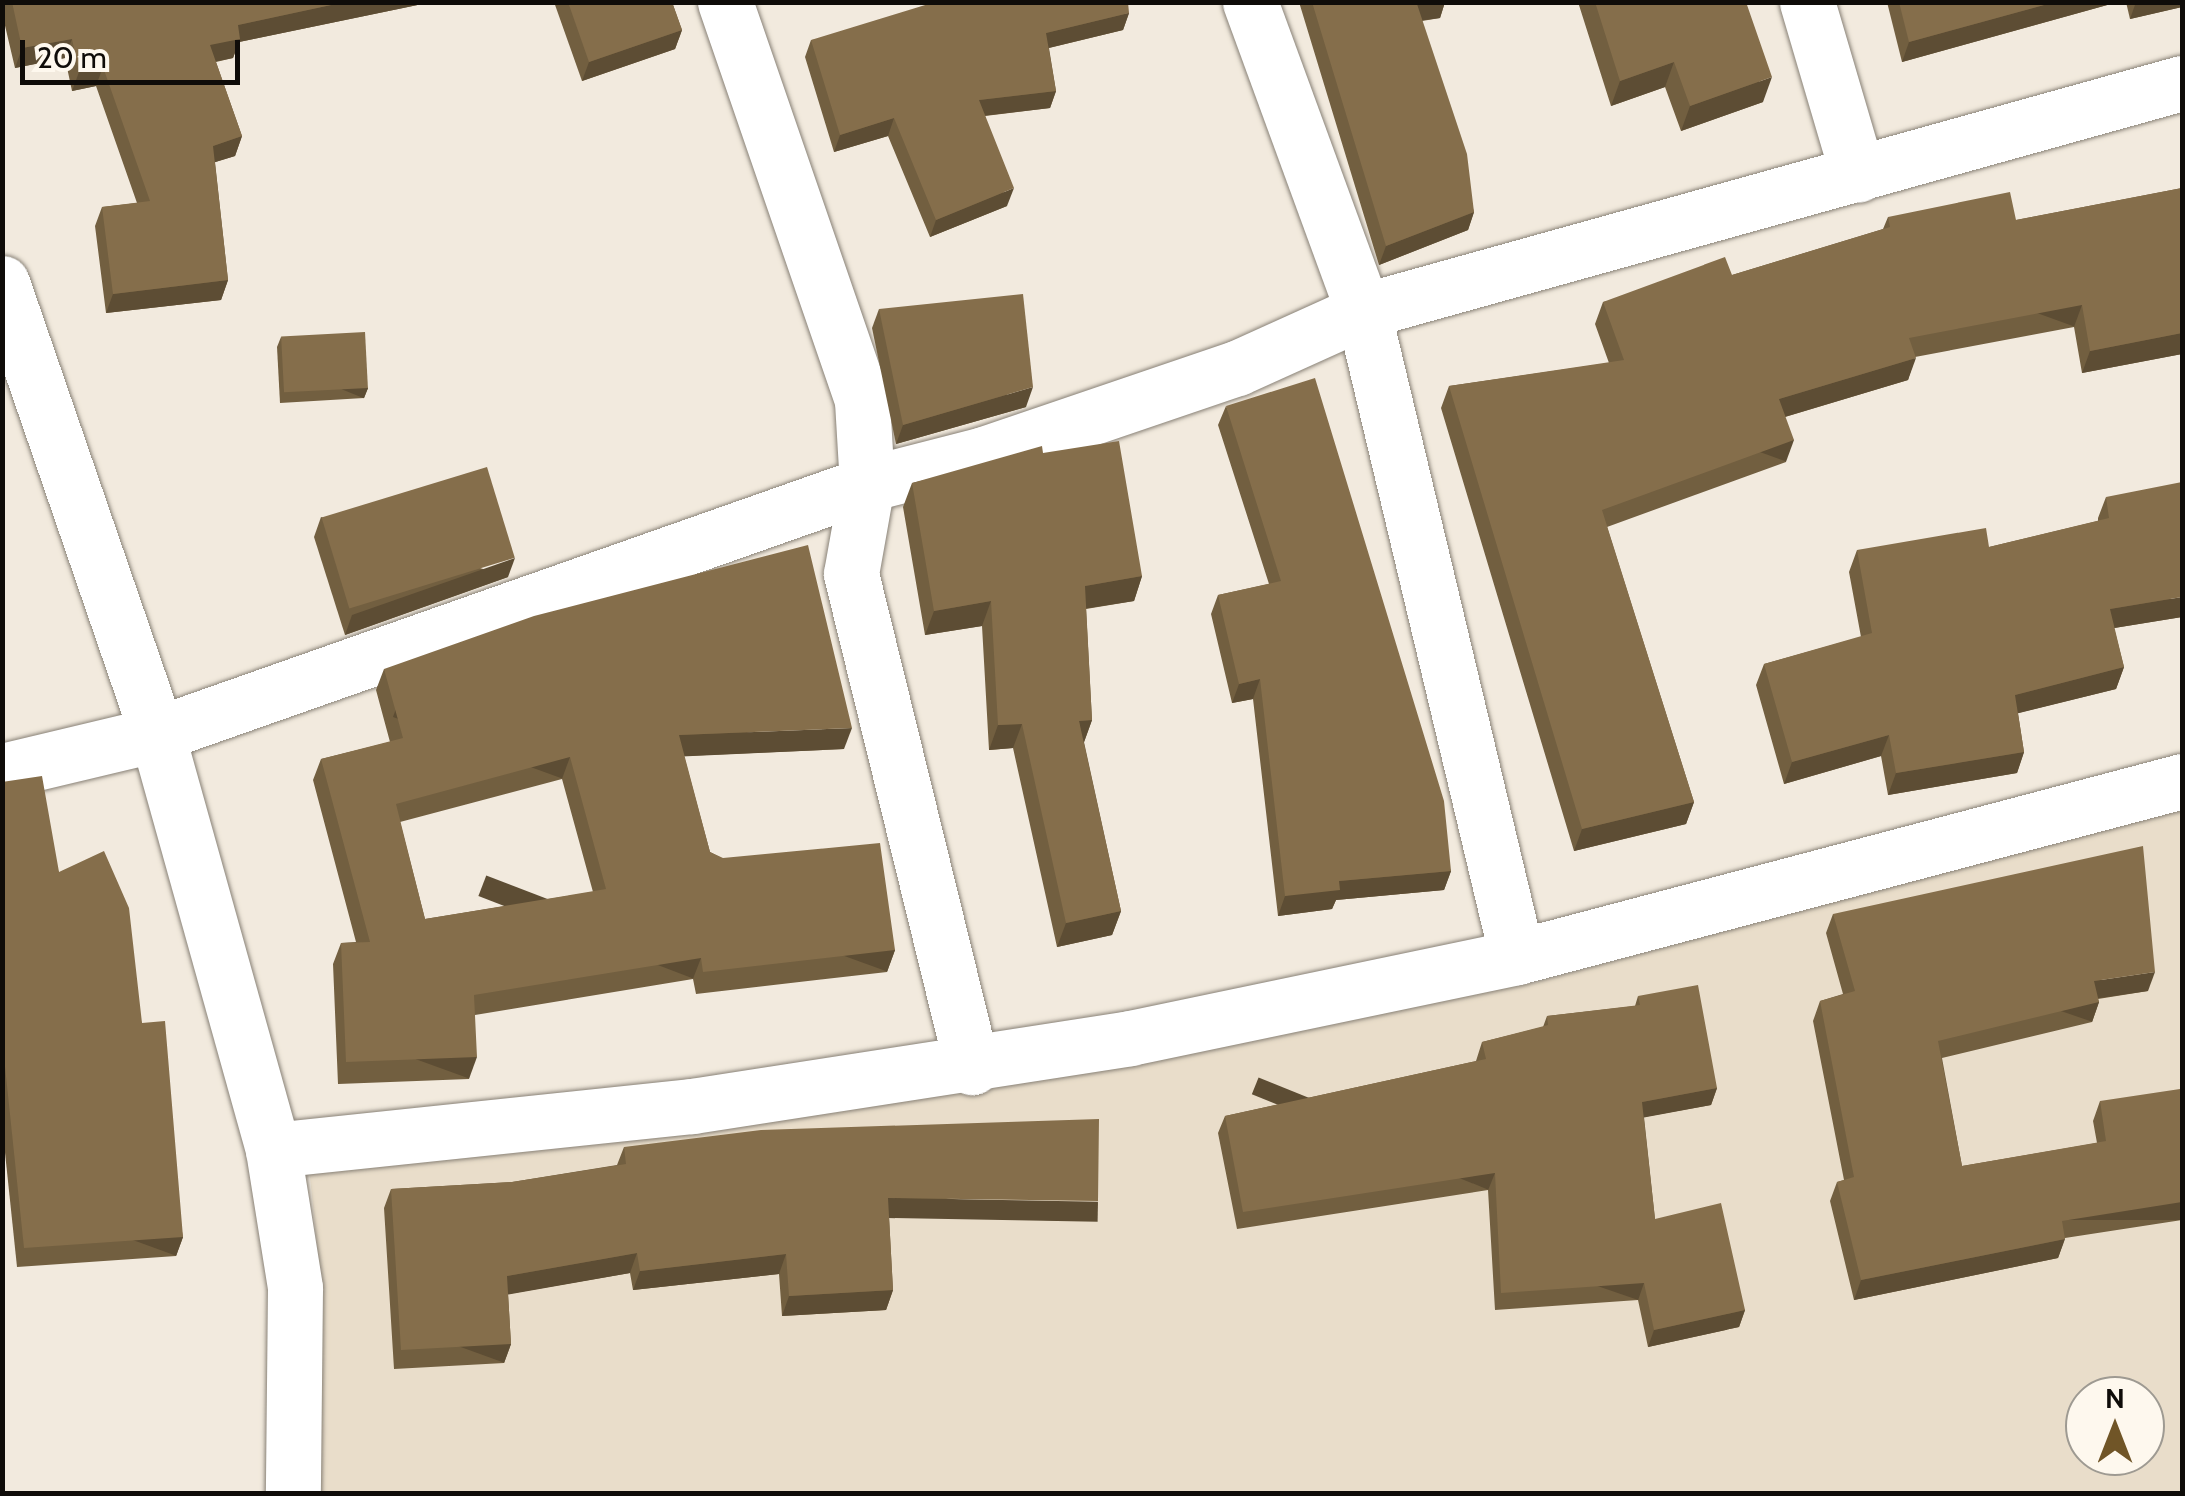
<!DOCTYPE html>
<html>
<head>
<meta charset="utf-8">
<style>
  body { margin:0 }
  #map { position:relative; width:2185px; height:1496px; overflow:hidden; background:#f2eade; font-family:Cabin,sans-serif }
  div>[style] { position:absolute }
  .built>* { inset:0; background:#e9ddca }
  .roads { filter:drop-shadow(0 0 2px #888176) drop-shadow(0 0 2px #888176) }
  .street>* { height:55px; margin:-27.5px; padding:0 27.5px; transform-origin:27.5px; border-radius:27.5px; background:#fff }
  .wall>* { inset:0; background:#725f40 }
  .shaded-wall>* { inset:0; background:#5d4d34; transform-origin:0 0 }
  .building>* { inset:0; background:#856e4b; transform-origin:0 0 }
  span { translate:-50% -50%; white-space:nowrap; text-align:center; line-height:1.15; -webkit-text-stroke:8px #fef8ee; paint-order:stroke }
  .frame { position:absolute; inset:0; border:5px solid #0f0c09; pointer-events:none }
  .north { position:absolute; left:2065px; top:1376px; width:100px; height:100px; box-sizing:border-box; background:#fef8ee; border:2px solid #9e9a92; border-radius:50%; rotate:0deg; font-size:28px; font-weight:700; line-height:40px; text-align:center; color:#0f0c09 }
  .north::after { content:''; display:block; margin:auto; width:35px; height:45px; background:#705527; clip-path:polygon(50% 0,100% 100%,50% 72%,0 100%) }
  .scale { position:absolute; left:20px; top:40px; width:220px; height:45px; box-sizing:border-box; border:5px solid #0f0c09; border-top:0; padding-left:12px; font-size:30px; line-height:35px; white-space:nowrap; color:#0f0c09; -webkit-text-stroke:8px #fef8ee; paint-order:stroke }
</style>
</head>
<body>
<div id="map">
  <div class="built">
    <i style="clip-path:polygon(evenodd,2182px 807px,2182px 1493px,315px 1493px,323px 1304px,309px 1167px,998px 1080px,1534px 983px,2182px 807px,2085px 1396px,2145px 1396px,2145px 1456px,2085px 1456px,2085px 1396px)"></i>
  </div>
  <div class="roads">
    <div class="street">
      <i style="left:725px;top:2px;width:422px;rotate:71deg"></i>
      <i style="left:862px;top:401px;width:83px;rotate:86.6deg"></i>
      <i style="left:867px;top:484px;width:91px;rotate:100.1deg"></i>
      <i style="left:851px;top:574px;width:508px;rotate:76.21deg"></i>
      <i style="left:1250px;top:2px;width:329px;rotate:69.9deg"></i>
      <i style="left:1363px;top:311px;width:664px;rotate:76.59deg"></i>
      <i style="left:1807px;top:2px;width:180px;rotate:73.6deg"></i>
      <i style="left:2px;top:283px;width:477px;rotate:71deg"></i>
      <i style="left:157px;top:734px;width:432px;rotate:74.4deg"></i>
      <i style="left:273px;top:1150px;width:140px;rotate:80.9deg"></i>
      <i style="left:295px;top:1288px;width:206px;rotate:90.6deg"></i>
      <i style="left:2px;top:771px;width:159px;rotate:-13.4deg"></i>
      <i style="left:157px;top:734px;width:753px;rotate:-19.4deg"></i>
      <i style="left:867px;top:484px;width:121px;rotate:-14.4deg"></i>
      <i style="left:984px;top:454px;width:267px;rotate:-18.8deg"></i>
      <i style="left:1237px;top:368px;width:138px;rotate:-24.3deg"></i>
      <i style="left:1363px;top:311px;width:850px;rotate:-15.56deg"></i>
      <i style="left:273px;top:1150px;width:421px;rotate:-6deg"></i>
      <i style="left:692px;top:1106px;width:443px;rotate:-8.8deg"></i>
      <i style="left:1130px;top:1038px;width:395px;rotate:-11.8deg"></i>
      <i style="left:1517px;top:957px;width:688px;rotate:-14.82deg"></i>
    </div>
  </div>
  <div class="wall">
    <i style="clip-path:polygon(2px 2px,432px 2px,239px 42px,233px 58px,216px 62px,242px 136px,235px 156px,215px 162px,228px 280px,221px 300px,106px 313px,95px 226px,102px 207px,137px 203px,96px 86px,72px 91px,65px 58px,15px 68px,2px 13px)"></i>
    <i style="clip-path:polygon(554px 2px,672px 2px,682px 30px,675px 49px,582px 81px)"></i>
    <i style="clip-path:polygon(1299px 2px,1445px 2px,1440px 18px,1422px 21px,1474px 212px,1468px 230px,1379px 265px)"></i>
    <i style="clip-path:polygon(1578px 2px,1746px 2px,1763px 102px,1681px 131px,1665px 87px,1611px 106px)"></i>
    <i style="clip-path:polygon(1887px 2px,2118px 2px,1902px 62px)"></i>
    <i style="clip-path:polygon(2126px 2px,2182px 2px,2182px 7px,2130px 19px)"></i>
    <i style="clip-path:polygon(1129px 13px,1123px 30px,1049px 48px,1056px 91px,1050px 108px,985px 116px,1007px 206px,930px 237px,888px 136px,834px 152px,805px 57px,811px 40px)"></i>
    <i style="clip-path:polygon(2182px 188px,2182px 354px,2082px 373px,2074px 327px,1915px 357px,1908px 380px,1785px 417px,1786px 462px,1607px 527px,1694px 802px,1686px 824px,1574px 851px,1441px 408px,1449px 386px,1609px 363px,1595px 324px,1603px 302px,1732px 275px,1883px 229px,1888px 217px,2016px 220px)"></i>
    <i style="clip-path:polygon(879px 309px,1026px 407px,896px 444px,872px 328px)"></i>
    <i style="clip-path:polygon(281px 337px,368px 388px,364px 398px,280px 403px,277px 347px)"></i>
    <i style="clip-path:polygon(1226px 406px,1451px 871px,1444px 890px,1336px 900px,1332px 909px,1278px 916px,1253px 699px,1232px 703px,1211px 614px,1218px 595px,1269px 584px,1218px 425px)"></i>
    <i style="clip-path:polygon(1043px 453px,1142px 576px,1134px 601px,1086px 609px,1092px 720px,1084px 742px,1121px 911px,1112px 935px,1057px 947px,1013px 748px,989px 750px,982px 626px,925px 635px,903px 507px,912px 483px)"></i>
    <i style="clip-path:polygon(2106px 497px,2182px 617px,2114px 628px,2124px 667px,2116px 689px,2018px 713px,2024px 752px,2017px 773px,1888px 795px,1881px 756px,1784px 784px,1756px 685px,1764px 664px,1861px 637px,1849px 572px,1857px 550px,1989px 547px,2098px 521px,2098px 518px)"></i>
    <i style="clip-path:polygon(321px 517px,508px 577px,345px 635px,314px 537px)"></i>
    <i style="clip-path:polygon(evenodd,384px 669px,844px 749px,684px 756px,710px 852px,895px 950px,887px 972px,696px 994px,693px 979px,475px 1015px,469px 1079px,338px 1084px,333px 964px,341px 943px,356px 942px,313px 780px,321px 759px,390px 742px,376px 690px,384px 669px,562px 779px,593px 892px,425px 919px,400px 822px,562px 779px)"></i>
    <i style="clip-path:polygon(2px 782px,59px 872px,142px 1023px,183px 1237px,176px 1256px,17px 1267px,2px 1124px)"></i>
    <i style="clip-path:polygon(1833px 914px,2148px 991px,2098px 999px,2099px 1002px,2092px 1022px,1942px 1058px,1962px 1166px,2097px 1143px,2093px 1121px,2100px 1101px,2182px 1103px,2182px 1220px,2065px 1238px,2058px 1258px,1854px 1300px,1830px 1201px,1837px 1182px,1844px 1180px,1813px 1021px,1820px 1001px,1843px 994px,1826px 933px)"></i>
    <i style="clip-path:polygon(1638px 996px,1717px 1088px,1711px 1105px,1644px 1117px,1655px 1219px,1745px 1310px,1739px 1327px,1648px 1347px,1638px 1300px,1495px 1310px,1488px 1190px,1237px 1229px,1218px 1133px,1225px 1116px,1476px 1061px,1482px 1042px,1543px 1027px,1547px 1016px,1635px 1006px)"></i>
    <i style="clip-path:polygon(624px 1147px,1091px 1221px,889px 1217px,893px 1290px,886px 1310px,782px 1316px,779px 1274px,633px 1290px,630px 1273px,508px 1294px,511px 1344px,504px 1363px,394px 1369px,384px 1208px,391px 1189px,512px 1182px,617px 1165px)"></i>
  </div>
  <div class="shaded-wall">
    <i style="clip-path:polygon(345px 2px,432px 2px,239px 42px,233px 58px,203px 64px,210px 45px,238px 25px)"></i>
    <i style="clip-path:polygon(1426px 2px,1445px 2px,1440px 18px,1410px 22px,1417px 4px)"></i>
    <i style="clip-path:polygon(2055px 2px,2118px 2px,1902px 62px,1909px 42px)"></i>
    <i style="clip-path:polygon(2136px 2px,2182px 2px,2182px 7px,2130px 19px)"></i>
    <i style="clip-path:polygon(1129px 13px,1123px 30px,1040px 50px,1046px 33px)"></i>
    <i style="clip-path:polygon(682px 30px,675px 49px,582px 81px,589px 62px)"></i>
    <i style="clip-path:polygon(72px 39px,65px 58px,15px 68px,22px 48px)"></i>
    <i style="clip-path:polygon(1674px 62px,1665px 87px,1611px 106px,1620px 81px)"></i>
    <i style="clip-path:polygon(103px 67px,96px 86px,72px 91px,79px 72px)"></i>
    <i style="clip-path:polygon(1772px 77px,1763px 102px,1681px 131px,1690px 106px)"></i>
    <i style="clip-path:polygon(1056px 91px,1050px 108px,973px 117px,979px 100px)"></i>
    <i style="clip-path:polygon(894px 118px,888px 136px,834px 152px,840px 135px)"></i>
    <i style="clip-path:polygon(242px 136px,235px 156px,206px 165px,213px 146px)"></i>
    <i style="clip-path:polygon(1014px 188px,1007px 206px,930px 237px,936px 220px)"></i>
    <i style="clip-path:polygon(1474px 212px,1468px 230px,1379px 265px,1386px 246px)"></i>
    <i style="clip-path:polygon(228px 280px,221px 300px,106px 313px,113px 294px)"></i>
    <i style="left:2082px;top:305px;width:23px;height:176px;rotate:110deg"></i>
    <i style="clip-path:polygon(2182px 333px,2182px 354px,2082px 373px,2090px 351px)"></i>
    <i style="clip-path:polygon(1916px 358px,1908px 380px,1771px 421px,1779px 399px)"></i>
    <i style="clip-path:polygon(1033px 387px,1026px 407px,896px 444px,903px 425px)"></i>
    <i style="left:368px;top:388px;width:11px;height:85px;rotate:112deg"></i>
    <i style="left:1794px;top:440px;width:23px;height:204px;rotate:110deg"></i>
    <i style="clip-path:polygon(515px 558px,508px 577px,345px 635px,352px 615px)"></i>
    <i style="clip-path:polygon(1142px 576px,1134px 601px,1076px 610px,1085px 586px)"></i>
    <i style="clip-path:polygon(2182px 597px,2182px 617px,2102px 630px,2110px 609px)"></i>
    <i style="clip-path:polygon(991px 601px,982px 626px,925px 635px,934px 611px)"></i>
    <i style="clip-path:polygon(2124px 667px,2116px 689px,2007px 716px,2015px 695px)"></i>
    <i style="clip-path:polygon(1260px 679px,1253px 699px,1232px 703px,1239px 684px)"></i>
    <i style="clip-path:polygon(1092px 720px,1083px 745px,1079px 721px)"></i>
    <i style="clip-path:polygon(1022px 724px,1013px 748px,989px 750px,998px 725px)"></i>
    <i style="clip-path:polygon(852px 728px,844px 749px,671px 757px,679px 735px)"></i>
    <i style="clip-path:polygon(1889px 735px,1881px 756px,1784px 784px,1792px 762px)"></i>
    <i style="clip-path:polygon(2024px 752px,2017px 773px,1888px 795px,1896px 773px)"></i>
    <i style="left:570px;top:757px;width:23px;height:180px;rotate:110deg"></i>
    <i style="clip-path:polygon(1694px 802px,1686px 824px,1574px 851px,1582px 829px)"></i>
    <i style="clip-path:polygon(1451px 871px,1444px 890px,1336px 900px,1332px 909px,1278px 916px,1285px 896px,1339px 881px)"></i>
    <i style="clip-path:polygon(1121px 911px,1112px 935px,1057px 947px,1066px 923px)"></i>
    <i style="left:895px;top:950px;width:23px;height:193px;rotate:110deg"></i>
    <i style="left:701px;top:958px;width:22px;height:230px;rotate:111deg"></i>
    <i style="clip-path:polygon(2155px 972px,2148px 991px,2086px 1000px,2094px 981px)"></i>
    <i style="left:2099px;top:1002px;width:21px;height:166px;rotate:109deg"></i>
    <i style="left:477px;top:1057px;width:23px;height:131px;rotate:110deg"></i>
    <i style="clip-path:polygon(1717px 1088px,1711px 1105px,1636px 1119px,1642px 1102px)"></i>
    <i style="left:1495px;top:1173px;width:18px;height:255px;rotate:112deg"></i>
    <i style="left:888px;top:1198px;width:210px;height:20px;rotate:1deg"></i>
    <i style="left:2182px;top:1202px;width:18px;height:121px;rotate:90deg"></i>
    <i style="left:183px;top:1237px;width:20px;height:159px;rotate:110deg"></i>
    <i style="clip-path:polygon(2065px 1239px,2058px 1258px,1854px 1300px,1861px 1280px)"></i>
    <i style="clip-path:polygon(637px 1253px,630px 1273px,500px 1296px,507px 1276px)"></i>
    <i style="clip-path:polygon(786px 1254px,779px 1274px,633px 1290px,640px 1271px)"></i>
    <i style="left:1644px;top:1283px;width:18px;height:143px;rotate:109deg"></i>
    <i style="clip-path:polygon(893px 1290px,886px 1310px,782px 1316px,789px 1296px)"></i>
    <i style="clip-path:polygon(1745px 1310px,1739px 1327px,1648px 1347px,1654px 1330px)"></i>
    <i style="left:511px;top:1344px;width:20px;height:110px;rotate:110deg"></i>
  </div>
  <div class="building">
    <i style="clip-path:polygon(12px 2px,345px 2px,238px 25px,240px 39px,210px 45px,242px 136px,213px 146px,228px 280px,113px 294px,102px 207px,150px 201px,103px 67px,79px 72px,72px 39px,22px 48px)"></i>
    <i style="clip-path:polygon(568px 2px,672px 2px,682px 30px,589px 62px)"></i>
    <i style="clip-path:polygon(935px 2px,1128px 2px,1129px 13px,1046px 33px,1056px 91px,979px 100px,1014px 188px,936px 220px,894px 118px,840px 135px,811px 40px)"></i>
    <i style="clip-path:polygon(1312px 2px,1426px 2px,1417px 4px,1467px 154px,1474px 212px,1386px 246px)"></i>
    <i style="clip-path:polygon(1595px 2px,1746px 2px,1772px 77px,1690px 106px,1674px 62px,1620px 81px)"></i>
    <i style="clip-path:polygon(1899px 2px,2055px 2px,1909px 42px)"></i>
    <i style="clip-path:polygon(2182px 188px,2182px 333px,2090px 351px,2082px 305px,1909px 338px,1916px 358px,1779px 399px,1794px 440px,1602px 510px,1694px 802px,1582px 829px,1449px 386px,1624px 360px,1603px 302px,1725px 257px,1732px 275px,1890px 227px,1888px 217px,2010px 192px,2016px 220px)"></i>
    <i style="clip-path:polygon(1023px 294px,1033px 387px,903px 425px,879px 309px)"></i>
    <i style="left:365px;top:332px;width:56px;height:84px;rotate:87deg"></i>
    <i style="clip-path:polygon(1315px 378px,1444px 801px,1451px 871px,1339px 881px,1340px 890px,1285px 896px,1260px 679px,1239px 684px,1218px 595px,1281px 581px,1226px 406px)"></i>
    <i style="clip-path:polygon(1119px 441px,1142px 576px,1085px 586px,1092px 720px,1079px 721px,1121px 911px,1066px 923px,1022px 724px,998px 725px,991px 601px,934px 611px,912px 483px,1042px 446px,1043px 453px)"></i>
    <i style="left:487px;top:467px;width:95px;height:173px;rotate:73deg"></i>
    <i style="clip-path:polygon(2182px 482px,2182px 597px,2110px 609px,2124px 667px,2015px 695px,2024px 752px,1896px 773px,1889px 735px,1792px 762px,1764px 664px,1872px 633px,1857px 550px,1986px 528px,1989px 547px,2109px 518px,2106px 497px)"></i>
    <i style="clip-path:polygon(evenodd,808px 545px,852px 728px,679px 735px,710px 852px,723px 858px,880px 843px,895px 950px,703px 972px,701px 958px,474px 995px,477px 1057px,346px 1062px,341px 943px,370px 942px,321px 759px,403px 738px,384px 669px,534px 616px,808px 545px,570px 757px,606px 889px,425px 919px,396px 804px,570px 757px)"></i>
    <i style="clip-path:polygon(42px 776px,59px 872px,104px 851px,129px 908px,142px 1023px,165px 1021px,183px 1237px,24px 1248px,2px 1038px,2px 782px)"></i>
    <i style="clip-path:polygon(2143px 846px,2155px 972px,2094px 981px,2099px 1002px,1938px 1041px,1962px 1166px,2106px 1141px,2100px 1101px,2180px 1089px,2182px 1103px,2182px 1202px,2062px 1221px,2065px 1239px,1861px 1280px,1837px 1182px,1854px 1177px,1820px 1001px,1855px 991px,1833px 914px)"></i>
    <i style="clip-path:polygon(1698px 985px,1717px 1088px,1642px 1102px,1655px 1219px,1721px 1203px,1745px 1310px,1654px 1330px,1644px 1283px,1501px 1293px,1495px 1173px,1243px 1212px,1225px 1116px,1486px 1059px,1482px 1042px,1548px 1025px,1547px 1016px,1640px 1005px,1638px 996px)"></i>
    <i style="clip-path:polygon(1099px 1119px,1098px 1201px,888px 1198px,893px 1290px,789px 1296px,786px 1254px,640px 1271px,637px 1253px,507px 1276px,511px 1344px,401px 1350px,391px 1189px,512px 1182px,626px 1164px,624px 1147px,761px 1130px)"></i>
  </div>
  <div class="frame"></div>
  <div class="north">N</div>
  <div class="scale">20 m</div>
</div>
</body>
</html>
